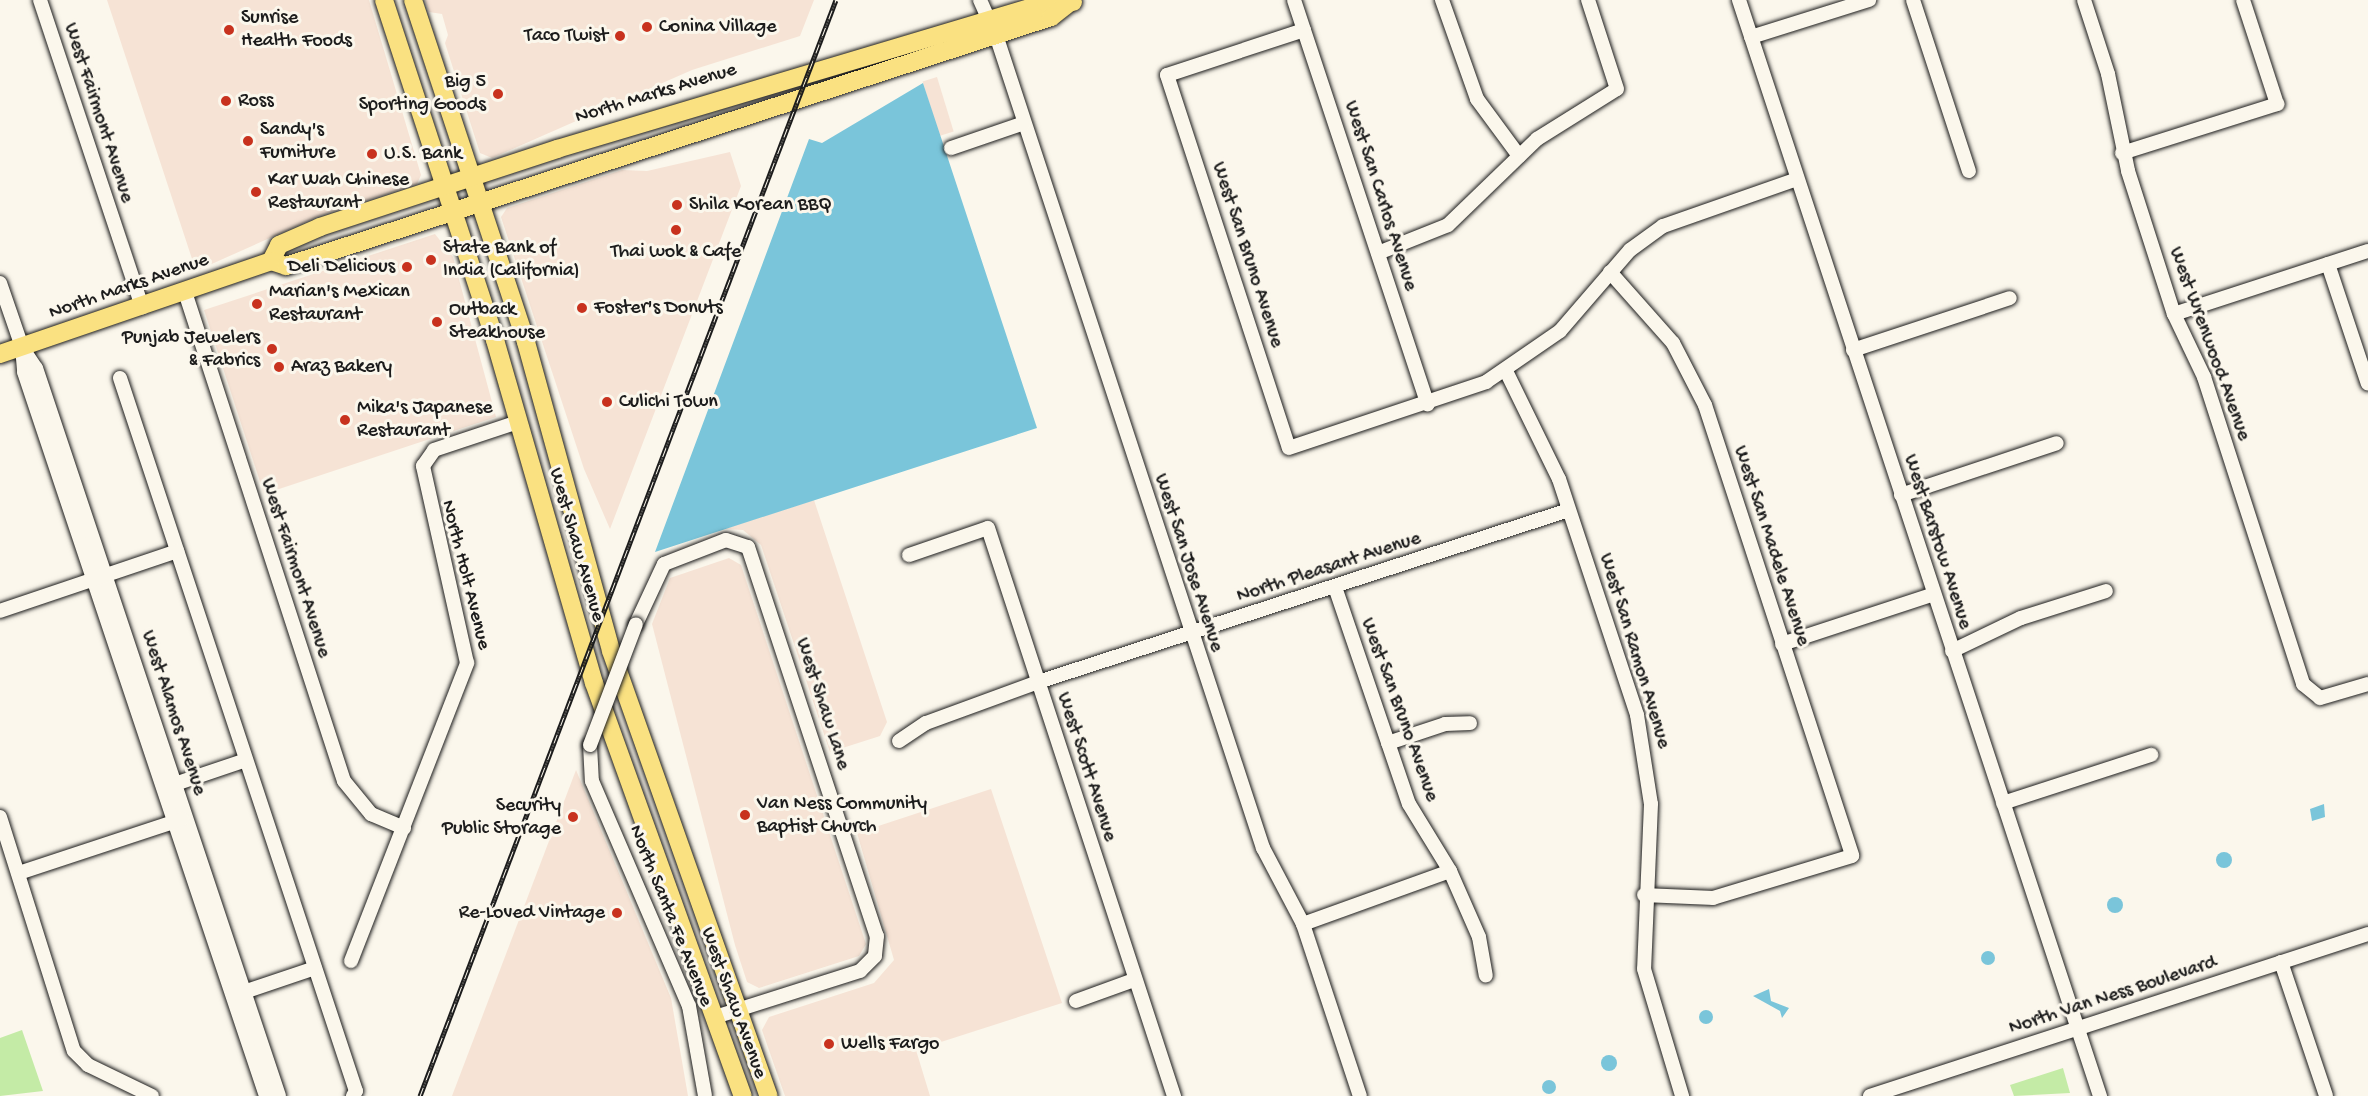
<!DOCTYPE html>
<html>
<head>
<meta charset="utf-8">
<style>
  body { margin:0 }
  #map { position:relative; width:2368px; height:1096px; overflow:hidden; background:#fbf7ec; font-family:"Gochi Hand",sans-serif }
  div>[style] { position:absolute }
  .built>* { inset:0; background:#f6e3d5; transform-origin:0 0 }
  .green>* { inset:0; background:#c4eba6 }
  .water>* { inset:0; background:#7ac5da }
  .round { border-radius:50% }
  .roads { filter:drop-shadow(0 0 2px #1c1c1c) drop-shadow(0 0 2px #1c1c1c) }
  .minor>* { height:14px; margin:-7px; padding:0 7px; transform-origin:7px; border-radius:7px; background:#fbf7ec }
  .major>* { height:18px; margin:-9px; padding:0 9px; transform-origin:9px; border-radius:9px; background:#fae181 }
  .rail>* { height:5px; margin-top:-2.5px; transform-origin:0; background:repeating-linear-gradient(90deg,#fbf7ec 0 9px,#1c1c1c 0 18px); box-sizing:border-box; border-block:2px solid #1c1c1c }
  .bridges { filter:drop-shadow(0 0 2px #1c1c1c) drop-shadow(0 0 2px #1c1c1c) }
  .minor-bridge>* { height:14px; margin:-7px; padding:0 7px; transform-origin:7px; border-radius:7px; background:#fbf7ec }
  .dots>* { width:16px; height:16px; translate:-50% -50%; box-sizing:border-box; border:3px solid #fbf7ec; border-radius:50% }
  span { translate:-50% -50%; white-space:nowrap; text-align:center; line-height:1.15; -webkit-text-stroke:6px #fbf7ec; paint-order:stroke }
  .poi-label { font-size:20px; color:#1c1c1c }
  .left { translate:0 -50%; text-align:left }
  .right { translate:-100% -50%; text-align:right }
  .street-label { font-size:20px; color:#1c1c1c }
</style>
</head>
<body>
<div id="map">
  <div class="built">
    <i style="clip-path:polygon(107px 0,369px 0,421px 175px,417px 184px,319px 216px,196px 271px)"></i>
    <i style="clip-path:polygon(425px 0,814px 0,800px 36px,692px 70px,492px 158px,480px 153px,445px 43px,448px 35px,442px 14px,429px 12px)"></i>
    <i style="left:937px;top:77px;width:57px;height:15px;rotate:73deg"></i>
    <i style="clip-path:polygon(730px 152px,741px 186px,610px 529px,584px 469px,501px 217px,507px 208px,622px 170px,647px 171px)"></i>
    <i style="clip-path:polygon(435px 234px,453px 257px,496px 417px,264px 494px,204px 310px)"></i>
    <i style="clip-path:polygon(814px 500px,887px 722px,880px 736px,830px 752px,761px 545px,743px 530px,724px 529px)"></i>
    <i style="clip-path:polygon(729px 558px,741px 565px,866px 944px,859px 956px,759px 988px,747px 982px,735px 945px,652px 624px,670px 578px)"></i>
    <i style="clip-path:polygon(576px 770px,671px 998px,688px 1096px,452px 1096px)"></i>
    <i style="clip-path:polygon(991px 789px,1062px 1003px,916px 1050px,930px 1096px,785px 1096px,762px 1030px,769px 1017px,874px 983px,894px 960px,857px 833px)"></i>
  </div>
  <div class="green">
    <i style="clip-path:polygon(22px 1030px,43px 1091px,0 1096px,0 1038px)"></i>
    <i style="clip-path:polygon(2063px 1068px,2070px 1093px,2014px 1096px,2010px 1085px)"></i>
  </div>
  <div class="water">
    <i style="clip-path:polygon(923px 83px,1037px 428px,655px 552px,809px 139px,822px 143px)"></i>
    <i style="clip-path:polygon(2324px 804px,2325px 817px,2312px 821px,2310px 809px)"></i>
    <i class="round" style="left:2216px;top:852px;width:16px;height:16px"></i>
    <i class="round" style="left:2107px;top:897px;width:16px;height:16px"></i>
    <i class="round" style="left:1981px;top:951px;width:14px;height:14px"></i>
    <i style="clip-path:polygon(1769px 989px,1771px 1001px,1789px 1008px,1782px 1018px,1780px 1011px,1753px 996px)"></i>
    <i class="round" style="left:1699px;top:1010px;width:14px;height:14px"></i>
    <i class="round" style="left:1601px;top:1055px;width:16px;height:16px"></i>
    <i class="round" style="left:1542px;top:1080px;width:14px;height:14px"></i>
  </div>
  <div class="roads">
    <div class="minor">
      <i style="left:40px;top:0;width:324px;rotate:71.6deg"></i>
      <i style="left:980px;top:0;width:22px;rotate:66deg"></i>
      <i style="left:1294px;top:0;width:426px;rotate:71.7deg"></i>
      <i style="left:1442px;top:0;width:105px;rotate:70.5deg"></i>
      <i style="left:1477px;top:99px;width:71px;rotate:53.6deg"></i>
      <i style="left:1739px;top:0;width:1154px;rotate:71.77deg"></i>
      <i style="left:1913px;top:0;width:180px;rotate:71.9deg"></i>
      <i style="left:2084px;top:0;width:78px;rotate:72deg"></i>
      <i style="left:2108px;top:74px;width:99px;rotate:78.3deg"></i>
      <i style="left:2128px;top:171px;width:150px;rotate:72.2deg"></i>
      <i style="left:2174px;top:314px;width:70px;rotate:64.5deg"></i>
      <i style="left:2204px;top:377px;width:323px;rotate:72.1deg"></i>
      <i style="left:2303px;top:684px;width:22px;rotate:39deg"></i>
      <i style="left:2320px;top:698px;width:50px;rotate:-16.3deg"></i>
      <i style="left:1304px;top:30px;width:144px;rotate:161.8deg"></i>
      <i style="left:1167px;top:75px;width:392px;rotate:71.9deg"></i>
      <i style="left:1289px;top:448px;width:208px;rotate:-18.5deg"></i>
      <i style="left:1486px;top:382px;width:90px;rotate:-34.6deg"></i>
      <i style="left:1560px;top:331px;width:107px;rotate:-49.2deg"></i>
      <i style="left:1630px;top:250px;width:41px;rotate:-36deg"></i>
      <i style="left:1663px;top:226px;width:142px;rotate:-19.3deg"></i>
      <i style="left:996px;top:35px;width:856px;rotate:71.82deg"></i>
      <i style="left:1263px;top:848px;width:86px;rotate:62.2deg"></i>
      <i style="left:1303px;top:924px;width:181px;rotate:71.7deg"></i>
      <i style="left:1751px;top:37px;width:124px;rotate:-17.4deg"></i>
      <i style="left:951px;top:148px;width:77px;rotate:-18.9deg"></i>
      <i style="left:2122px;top:153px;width:163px;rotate:-17.5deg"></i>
      <i style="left:2277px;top:104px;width:109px;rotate:-108.1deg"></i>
      <i style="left:1378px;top:253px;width:75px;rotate:-21.8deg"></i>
      <i style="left:1448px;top:225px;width:124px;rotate:-44deg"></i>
      <i style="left:1537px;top:139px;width:94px;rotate:-32deg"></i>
      <i style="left:1617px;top:89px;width:94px;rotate:-108deg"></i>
      <i style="left:2328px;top:264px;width:126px;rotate:71.6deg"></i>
      <i style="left:1610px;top:272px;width:95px;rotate:48.4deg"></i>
      <i style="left:1673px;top:343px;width:70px;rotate:62.7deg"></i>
      <i style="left:1705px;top:405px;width:474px;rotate:71.9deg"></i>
      <i style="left:1852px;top:856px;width:145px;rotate:163.2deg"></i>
      <i style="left:1713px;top:898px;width:69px;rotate:-177.5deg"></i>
      <i style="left:0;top:283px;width:68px;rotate:71deg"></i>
      <i style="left:22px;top:347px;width:25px;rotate:85deg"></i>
      <i style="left:24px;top:372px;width:763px;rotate:71.52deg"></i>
      <i style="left:185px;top:292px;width:514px;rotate:71.99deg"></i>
      <i style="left:344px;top:781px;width:43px;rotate:50.7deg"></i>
      <i style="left:371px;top:814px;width:36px;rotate:23deg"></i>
      <i style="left:2174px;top:314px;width:204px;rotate:-18deg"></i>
      <i style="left:23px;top:349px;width:23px;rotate:56deg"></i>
      <i style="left:36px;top:368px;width:767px;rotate:71.54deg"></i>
      <i style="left:1853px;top:350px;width:165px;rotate:-18.3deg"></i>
      <i style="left:1506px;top:371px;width:120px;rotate:63.9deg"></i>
      <i style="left:1559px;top:479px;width:249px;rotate:71.7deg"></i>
      <i style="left:1637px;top:715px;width:90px;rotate:81.1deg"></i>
      <i style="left:1651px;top:804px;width:165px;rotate:92.4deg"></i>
      <i style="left:1644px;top:969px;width:133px;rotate:73.3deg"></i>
      <i style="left:120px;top:378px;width:751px;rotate:71.69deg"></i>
      <i style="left:356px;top:1091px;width:6px;rotate:121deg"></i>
      <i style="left:1901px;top:495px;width:164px;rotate:-18.4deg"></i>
      <i style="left:909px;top:555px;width:83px;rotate:-18.9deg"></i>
      <i style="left:988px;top:528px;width:598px;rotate:71.87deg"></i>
      <i style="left:1335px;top:587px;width:229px;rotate:71.2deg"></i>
      <i style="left:1409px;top:804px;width:79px;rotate:58.5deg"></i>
      <i style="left:1450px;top:871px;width:72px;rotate:66.3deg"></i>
      <i style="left:1479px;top:937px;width:39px;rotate:80deg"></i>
      <i style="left:0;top:611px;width:187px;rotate:-18.7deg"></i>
      <i style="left:636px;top:624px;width:66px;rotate:-65deg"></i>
      <i style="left:664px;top:564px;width:66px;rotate:-21.2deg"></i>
      <i style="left:726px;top:540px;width:23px;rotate:18deg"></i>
      <i style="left:748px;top:547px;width:410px;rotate:71.7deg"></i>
      <i style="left:877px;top:936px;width:20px;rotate:96deg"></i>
      <i style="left:875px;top:956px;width:21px;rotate:135deg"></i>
      <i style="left:860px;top:971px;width:152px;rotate:162.4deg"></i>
      <i style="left:1782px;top:644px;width:160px;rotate:-18.2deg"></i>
      <i style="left:1952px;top:651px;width:76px;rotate:-25.6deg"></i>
      <i style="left:2021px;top:618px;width:89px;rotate:-17.6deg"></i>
      <i style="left:899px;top:741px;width:32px;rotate:-34deg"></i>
      <i style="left:926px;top:723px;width:119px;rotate:-20.1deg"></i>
      <i style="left:1038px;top:682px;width:558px;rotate:-17.95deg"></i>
      <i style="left:1388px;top:743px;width:60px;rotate:-18.4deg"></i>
      <i style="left:1445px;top:724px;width:25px;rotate:-2deg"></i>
      <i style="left:590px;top:745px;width:36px;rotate:87deg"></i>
      <i style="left:592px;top:781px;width:245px;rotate:66.7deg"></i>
      <i style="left:689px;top:1006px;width:91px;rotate:79.9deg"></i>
      <i style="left:169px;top:786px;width:81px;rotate:-18.7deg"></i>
      <i style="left:2003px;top:803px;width:156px;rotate:-18deg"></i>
      <i style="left:0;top:817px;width:245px;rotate:72.5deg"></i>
      <i style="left:74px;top:1051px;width:20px;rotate:45deg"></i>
      <i style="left:88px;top:1065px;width:71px;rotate:25.8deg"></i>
      <i style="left:19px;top:873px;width:172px;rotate:-18.3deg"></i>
      <i style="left:1303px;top:924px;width:156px;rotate:-19.8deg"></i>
      <i style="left:351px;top:961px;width:320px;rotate:-68.7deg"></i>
      <i style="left:467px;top:663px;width:202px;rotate:-102.6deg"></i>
      <i style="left:423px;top:466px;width:19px;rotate:-55deg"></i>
      <i style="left:434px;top:450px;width:89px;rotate:-18.4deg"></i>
      <i style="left:2281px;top:962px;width:141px;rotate:71.4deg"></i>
      <i style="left:238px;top:994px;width:81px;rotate:-18.7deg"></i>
      <i style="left:1076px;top:1001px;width:62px;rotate:-19.9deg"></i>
      <i style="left:1870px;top:1096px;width:524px;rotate:-18.02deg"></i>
    </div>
    <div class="major">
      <i style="left:384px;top:0;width:358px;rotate:71.9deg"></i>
      <i style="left:495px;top:340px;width:357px;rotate:73.9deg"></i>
      <i style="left:594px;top:683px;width:439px;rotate:70.2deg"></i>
      <i style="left:413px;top:0;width:360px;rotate:71.7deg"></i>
      <i style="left:526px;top:342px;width:320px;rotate:74.6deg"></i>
      <i style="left:611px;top:651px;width:472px;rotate:70.5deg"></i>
      <i style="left:271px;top:261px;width:18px;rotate:-63deg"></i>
      <i style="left:279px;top:245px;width:45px;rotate:-23.7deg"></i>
      <i style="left:320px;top:227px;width:250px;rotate:-18.2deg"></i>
      <i style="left:557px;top:149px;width:510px;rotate:-16.62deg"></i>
      <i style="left:1046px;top:3px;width:27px;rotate:-2deg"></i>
      <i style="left:0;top:354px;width:287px;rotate:-18.9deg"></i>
      <i style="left:271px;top:261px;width:16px;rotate:18deg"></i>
      <i style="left:286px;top:266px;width:805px;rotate:-18.03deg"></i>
      <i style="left:1051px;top:17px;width:23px;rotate:-38deg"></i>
    </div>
  </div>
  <div class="rail">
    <i style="left:420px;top:1096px;width:1172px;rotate:-69.22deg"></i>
  </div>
  <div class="bridges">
    <div class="minor-bridge">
      <i style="left:590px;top:745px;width:129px;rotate:-69.2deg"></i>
    </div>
  </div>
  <div class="dots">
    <i style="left:647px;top:27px;background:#c8321e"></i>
    <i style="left:229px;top:30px;background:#c8321e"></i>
    <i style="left:620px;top:36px;background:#c8321e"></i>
    <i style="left:498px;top:94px;background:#c8321e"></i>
    <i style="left:226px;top:101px;background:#c8321e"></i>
    <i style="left:248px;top:141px;background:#c8321e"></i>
    <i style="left:372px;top:154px;background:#c8321e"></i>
    <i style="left:256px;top:192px;background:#c8321e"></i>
    <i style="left:677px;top:205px;background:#c8321e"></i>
    <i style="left:676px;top:230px;background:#c8321e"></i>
    <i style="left:431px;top:260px;background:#c8321e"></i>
    <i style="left:407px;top:267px;background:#c8321e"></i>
    <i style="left:257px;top:304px;background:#c8321e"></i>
    <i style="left:582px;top:308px;background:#c8321e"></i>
    <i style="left:437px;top:322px;background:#c8321e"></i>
    <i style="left:272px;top:349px;background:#c8321e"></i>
    <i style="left:279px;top:367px;background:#c8321e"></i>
    <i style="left:607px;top:402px;background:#c8321e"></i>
    <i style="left:345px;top:420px;background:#c8321e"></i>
    <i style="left:745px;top:815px;background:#c8321e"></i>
    <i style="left:573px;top:817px;background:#c8321e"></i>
    <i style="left:617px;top:913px;background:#c8321e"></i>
    <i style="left:829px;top:1044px;background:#c8321e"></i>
  </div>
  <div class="poi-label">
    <span class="left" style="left:241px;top:30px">Sunrise<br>Health Foods</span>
    <span class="left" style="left:659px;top:27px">Conina Village</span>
    <span class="right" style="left:608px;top:36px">Taco Twist</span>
    <span class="right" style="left:486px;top:94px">Big 5<br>Sporting Goods</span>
    <span class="left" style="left:238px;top:101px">Ross</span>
    <span class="left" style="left:260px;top:142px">Sandy's<br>Furniture</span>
    <span class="left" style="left:384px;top:154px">U.S. Bank</span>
    <span class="left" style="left:268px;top:192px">Kar Wah Chinese<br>Restaurant</span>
    <span class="left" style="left:689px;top:205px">Shila Korean BBQ</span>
    <span class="left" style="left:443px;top:260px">State Bank of<br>India (California)</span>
    <span style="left:676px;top:252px">Thai wok &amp; Cafe</span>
    <span class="right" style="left:395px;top:267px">Deli Delicious</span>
    <span class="left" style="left:269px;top:304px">Marian's Mexican<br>Restaurant</span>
    <span class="left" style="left:594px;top:308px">Foster's Donuts</span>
    <span class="left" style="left:449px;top:322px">Outback<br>Steakhouse</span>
    <span class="right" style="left:260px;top:350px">Punjab Jewelers<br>&amp; Fabrics</span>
    <span class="left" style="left:291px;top:367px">Araz Bakery</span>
    <span class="left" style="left:619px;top:402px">Culichi Town</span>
    <span class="left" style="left:357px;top:420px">Mika's Japanese<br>Restaurant</span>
    <span class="left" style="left:757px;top:816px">Van Ness Community<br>Baptist Church</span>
    <span class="right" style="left:561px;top:818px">Security<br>Public Storage</span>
    <span class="right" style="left:605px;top:913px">Re-Loved Vintage</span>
    <span class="left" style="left:841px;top:1044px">Wells Fargo</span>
  </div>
  <div class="street-label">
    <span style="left:656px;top:94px;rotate:-17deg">North Marks Avenue</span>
    <span style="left:98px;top:113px;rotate:72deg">West Fairmont Avenue</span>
    <span style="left:1380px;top:196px;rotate:72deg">West San Carlos Avenue</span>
    <span style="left:1247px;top:255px;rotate:72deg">West San Bruno Avenue</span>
    <span style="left:129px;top:287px;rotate:-19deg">North Marks Avenue</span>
    <span style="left:2209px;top:344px;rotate:70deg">West Wrenwood Avenue</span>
    <span style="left:1937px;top:542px;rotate:72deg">West Barstow Avenue</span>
    <span style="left:576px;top:545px;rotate:74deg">West Shaw Avenue</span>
    <span style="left:1771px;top:546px;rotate:72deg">West San Madele Avenue</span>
    <span style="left:1188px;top:563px;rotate:72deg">West San Jose Avenue</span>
    <span style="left:295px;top:568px;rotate:72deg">West Fairmont Avenue</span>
    <span style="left:1329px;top:568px;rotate:-18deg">North Pleasant Avenue</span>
    <span style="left:465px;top:575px;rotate:76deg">North Holt Avenue</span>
    <span style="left:1634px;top:651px;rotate:73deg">West San Ramon Avenue</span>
    <span style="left:822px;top:704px;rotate:72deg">West Shaw Lane</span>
    <span style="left:1399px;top:710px;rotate:70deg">West San Bruno Avenue</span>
    <span style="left:173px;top:713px;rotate:72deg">West Alamos Avenue</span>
    <span style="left:1086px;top:767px;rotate:72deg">West Scott Avenue</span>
    <span style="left:670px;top:916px;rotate:68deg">North Santa Fe Avenue</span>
    <span style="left:2113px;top:996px;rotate:-18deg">North Van Ness Boulevard</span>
    <span style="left:733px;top:1003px;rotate:70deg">West Shaw Avenue</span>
  </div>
</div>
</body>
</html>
